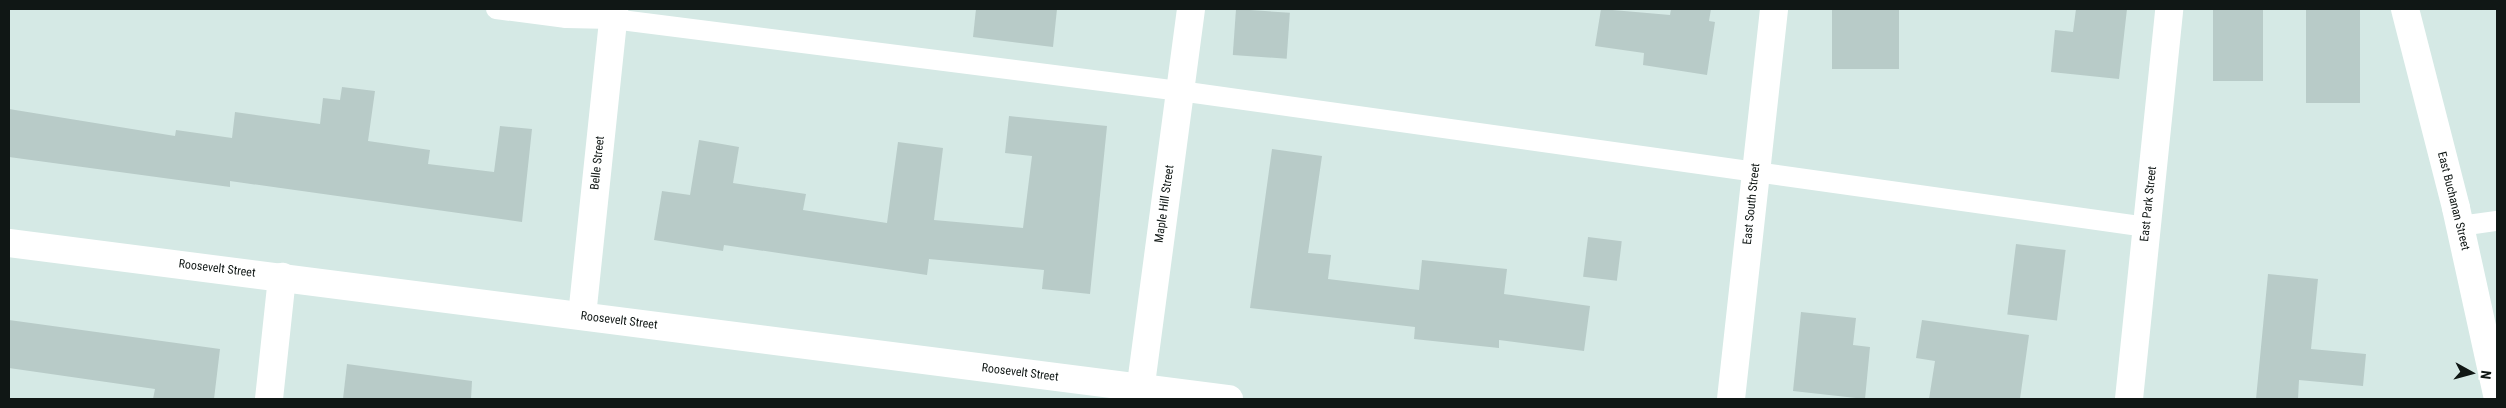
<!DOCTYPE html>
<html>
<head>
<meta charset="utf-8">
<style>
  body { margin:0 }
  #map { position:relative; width:2506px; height:408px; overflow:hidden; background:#d5e9e5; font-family:"Roboto Condensed",sans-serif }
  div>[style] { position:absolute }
  .building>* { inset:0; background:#b8cbc8; transform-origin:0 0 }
  .lane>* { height:20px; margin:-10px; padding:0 10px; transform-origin:10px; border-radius:10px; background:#fff }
  .street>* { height:28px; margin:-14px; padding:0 14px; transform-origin:14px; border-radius:14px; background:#fff }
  span { translate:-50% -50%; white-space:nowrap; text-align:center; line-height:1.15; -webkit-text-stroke:4px #fff; paint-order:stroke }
  .street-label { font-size:12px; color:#101715 }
  .frame { position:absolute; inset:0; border:10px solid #101715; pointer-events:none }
  .north { position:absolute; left:2446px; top:348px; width:50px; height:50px; -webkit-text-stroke:4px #fff; paint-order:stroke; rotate:97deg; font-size:14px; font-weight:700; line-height:20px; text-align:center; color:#101715 }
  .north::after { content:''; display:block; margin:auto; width:18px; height:22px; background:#101715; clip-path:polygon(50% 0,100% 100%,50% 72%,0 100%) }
</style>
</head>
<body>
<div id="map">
  <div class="building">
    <i style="clip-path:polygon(976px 9px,1057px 9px,1053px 47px,973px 37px)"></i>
    <i style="left:1236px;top:9px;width:54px;height:46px;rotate:4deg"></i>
    <i style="clip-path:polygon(1601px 9px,1670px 15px,1671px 9px,1711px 9px,1709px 21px,1715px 22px,1707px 75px,1643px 65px,1644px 53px,1595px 46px)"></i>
    <i style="left:1832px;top:9px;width:67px;height:60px"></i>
    <i style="clip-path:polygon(2076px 9px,2127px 9px,2119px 79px,2051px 72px,2055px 30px,2073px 32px)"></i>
    <i style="left:2213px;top:9px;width:50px;height:72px"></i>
    <i style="left:2306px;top:9px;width:54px;height:94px"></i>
    <i style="clip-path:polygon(342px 87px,375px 91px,368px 141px,430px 150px,428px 164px,494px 172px,500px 126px,532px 129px,522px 222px,230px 181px,230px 187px,9px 157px,9px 109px,175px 136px,176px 130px,232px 138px,235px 112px,320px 124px,323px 98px,340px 100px)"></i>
    <i style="clip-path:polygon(1009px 116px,1107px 126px,1090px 294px,1042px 289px,1044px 270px,929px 259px,927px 275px,724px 245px,723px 251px,654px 240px,662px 191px,690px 195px,699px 140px,739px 147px,733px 183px,806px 194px,803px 210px,887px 223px,898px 142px,943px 148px,934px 220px,1023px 228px,1032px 156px,1005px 153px)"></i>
    <i style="clip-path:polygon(1272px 149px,1322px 156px,1308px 253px,1331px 255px,1328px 279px,1419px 290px,1422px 260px,1507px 269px,1504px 294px,1590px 306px,1584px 351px,1499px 340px,1499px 348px,1414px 339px,1415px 327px,1250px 308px)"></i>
    <i style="left:1588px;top:237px;width:34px;height:40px;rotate:7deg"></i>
    <i style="left:2016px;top:244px;width:50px;height:71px;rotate:7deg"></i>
    <i style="clip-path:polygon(2268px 274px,2318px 279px,2311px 349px,2366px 354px,2363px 386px,2299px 380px,2298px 399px,2256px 399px)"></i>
    <i style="clip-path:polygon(1801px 312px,1856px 318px,1853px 345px,1870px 347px,1865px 399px,1793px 391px)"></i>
    <i style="clip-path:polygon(9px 320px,220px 349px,214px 399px,153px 399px,155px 389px,9px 368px)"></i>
    <i style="clip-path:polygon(1922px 320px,2029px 335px,2020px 399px,1929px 399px,1935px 361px,1916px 358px)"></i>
    <i style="clip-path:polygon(347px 364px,472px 381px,471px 399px,343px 399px)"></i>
  </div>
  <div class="lane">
    <i style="left:496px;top:9px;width:71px;rotate:7.3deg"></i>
    <i style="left:566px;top:18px;width:47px;rotate:1.2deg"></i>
    <i style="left:613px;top:19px;width:572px;rotate:7.24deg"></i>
    <i style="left:1180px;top:91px;width:976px;rotate:8.01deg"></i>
    <i style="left:2460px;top:226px;width:37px;rotate:-8deg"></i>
  </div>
  <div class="street">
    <i style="left:2405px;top:9px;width:205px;rotate:75.6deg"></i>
    <i style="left:2456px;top:208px;width:190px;rotate:77.6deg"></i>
    <i style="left:9px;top:243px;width:1230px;rotate:7.29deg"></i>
    <i style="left:582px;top:316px;width:309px;rotate:-84deg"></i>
    <i style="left:269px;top:399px;width:123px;rotate:-83.9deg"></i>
    <i style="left:1139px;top:399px;width:393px;rotate:-82.4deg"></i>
    <i style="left:1731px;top:399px;width:392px;rotate:-83.7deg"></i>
    <i style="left:2129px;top:399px;width:392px;rotate:-84.1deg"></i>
  </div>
  <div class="street-label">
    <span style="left:598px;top:163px;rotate:-84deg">Belle Street</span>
    <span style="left:2453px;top:201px;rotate:76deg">East Buchanan Street</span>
    <span style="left:1165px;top:204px;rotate:-82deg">Maple Hill Street</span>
    <span style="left:1752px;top:204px;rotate:-84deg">East South Street</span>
    <span style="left:2149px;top:204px;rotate:-84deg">East Park Street</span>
    <span style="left:217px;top:269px;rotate:7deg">Roosevelt Street</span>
    <span style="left:619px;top:321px;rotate:7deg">Roosevelt Street</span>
    <span style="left:1020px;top:373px;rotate:7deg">Roosevelt Street</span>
  </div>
  <div class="frame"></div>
  <div class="north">N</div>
</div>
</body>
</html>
